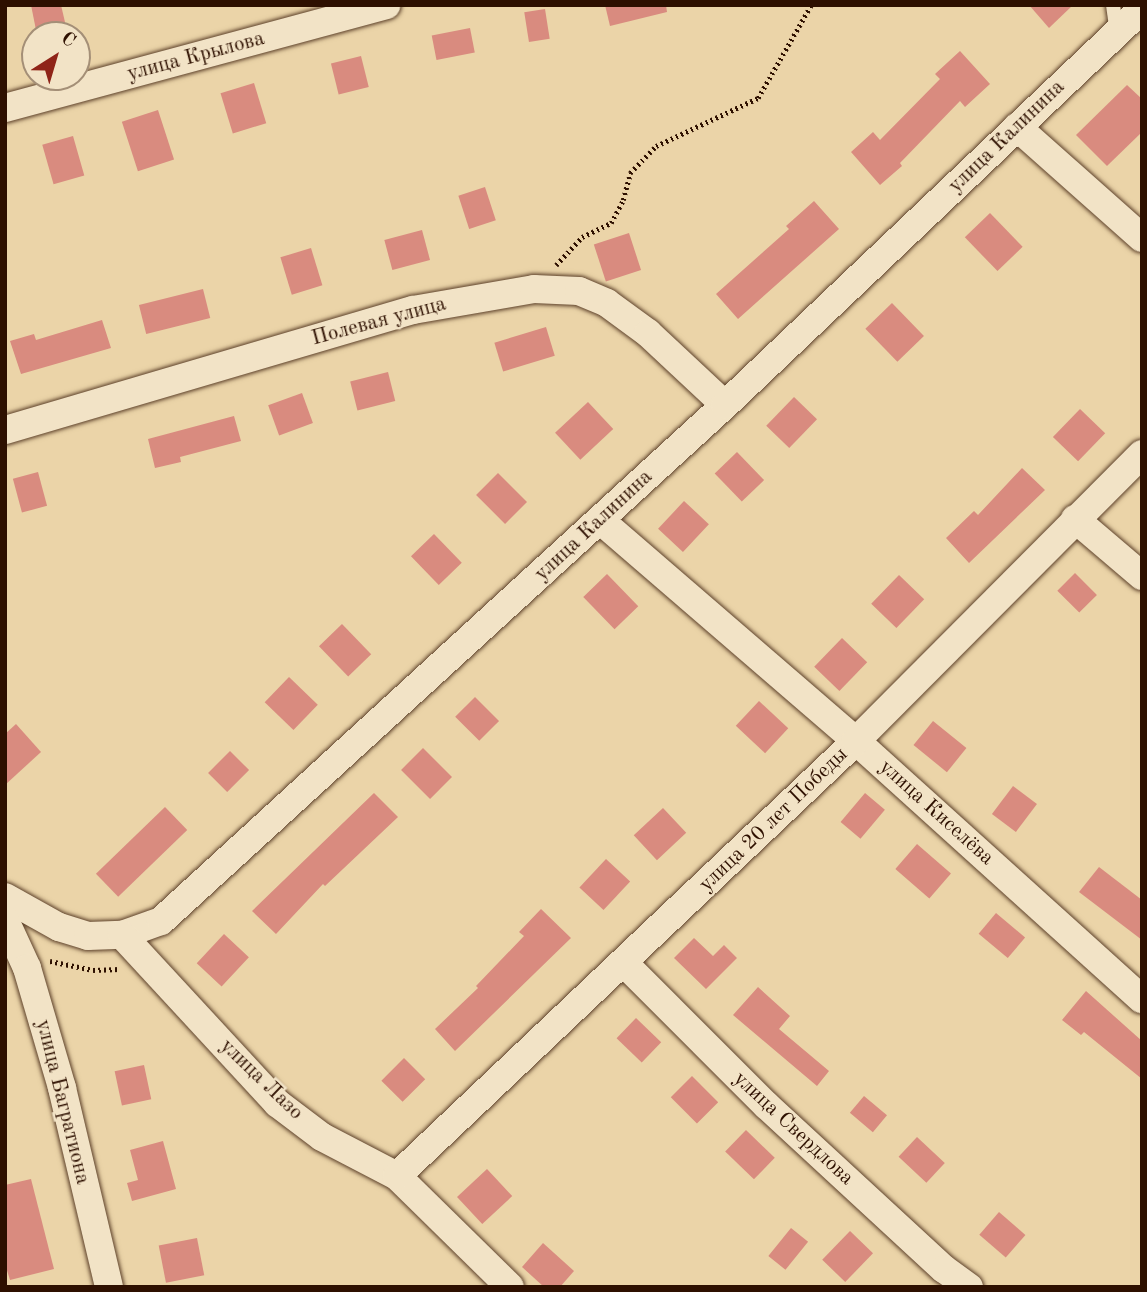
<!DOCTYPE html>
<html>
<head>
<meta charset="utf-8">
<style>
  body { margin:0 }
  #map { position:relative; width:1147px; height:1292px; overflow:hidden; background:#ebd4a8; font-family:"Old Standard TT",serif }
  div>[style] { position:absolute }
  .building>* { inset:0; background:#d98b7f; transform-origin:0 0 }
  .path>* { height:4.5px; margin-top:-2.25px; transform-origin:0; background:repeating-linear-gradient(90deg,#2e1000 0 2px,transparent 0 5.5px) }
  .roads { filter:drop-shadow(0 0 2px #5d412a) drop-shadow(0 0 2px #5d412a) }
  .lane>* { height:14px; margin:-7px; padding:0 7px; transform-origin:7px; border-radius:7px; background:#f2e3c6 }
  .street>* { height:28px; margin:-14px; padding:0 14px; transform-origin:14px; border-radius:14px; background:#f2e3c6 }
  span { translate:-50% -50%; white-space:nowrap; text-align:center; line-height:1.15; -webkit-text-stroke:5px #f2e3c6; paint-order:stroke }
  .street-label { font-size:21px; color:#2e1000 }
  .frame { position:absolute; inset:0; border:7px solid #2e1000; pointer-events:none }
  .north { position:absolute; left:21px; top:21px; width:70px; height:70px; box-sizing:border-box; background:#f2e3c6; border:2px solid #a48f77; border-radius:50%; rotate:37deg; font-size:19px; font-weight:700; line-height:28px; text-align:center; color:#2e1000 }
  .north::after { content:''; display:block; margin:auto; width:24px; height:32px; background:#8f2418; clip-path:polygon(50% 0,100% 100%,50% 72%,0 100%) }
</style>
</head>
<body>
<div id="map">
  <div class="building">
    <i style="clip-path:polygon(31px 5px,61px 5px,68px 35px,37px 35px)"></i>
    <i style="clip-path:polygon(605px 5px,666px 5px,667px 12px,610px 26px)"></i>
    <i style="clip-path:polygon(1029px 5px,1073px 5px,1049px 28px)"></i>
    <i style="left:545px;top:9px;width:30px;height:21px;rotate:81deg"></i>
    <i style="left:470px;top:28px;width:25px;height:39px;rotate:79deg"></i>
    <i style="clip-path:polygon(960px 51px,990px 84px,965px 107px,960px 101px,900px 163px,902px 166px,880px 185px,851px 152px,873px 132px,880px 140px,940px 79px,935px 74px)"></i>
    <i style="left:361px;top:56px;width:32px;height:31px;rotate:76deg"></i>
    <i style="left:254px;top:83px;width:42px;height:35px;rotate:73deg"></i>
    <i style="clip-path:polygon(1127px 85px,1142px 99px,1142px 132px,1107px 166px,1076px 135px)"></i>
    <i style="left:158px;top:110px;width:52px;height:38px;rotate:72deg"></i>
    <i style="left:73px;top:136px;width:41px;height:32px;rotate:74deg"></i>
    <i style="left:485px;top:187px;width:35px;height:28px;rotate:72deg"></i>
    <i style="clip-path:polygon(814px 201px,839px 229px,738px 319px,716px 294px,789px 229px,786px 226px)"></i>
    <i style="left:990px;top:213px;width:47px;height:35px;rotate:46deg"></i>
    <i style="left:422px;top:230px;width:31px;height:39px;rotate:75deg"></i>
    <i style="left:629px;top:233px;width:39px;height:37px;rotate:72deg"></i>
    <i style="left:311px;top:248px;width:39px;height:32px;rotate:73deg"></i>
    <i style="left:203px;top:289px;width:30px;height:66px;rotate:76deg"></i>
    <i style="left:892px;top:303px;width:46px;height:37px;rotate:46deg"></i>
    <i style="clip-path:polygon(102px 320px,111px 348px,21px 374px,10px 341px,34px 334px,36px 340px)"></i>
    <i style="left:546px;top:327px;width:30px;height:54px;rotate:73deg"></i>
    <i style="left:388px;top:372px;width:30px;height:39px;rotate:76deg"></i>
    <i style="left:302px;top:393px;width:32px;height:36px;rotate:70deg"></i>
    <i style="left:794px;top:397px;width:32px;height:40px;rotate:44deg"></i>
    <i style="left:588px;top:402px;width:37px;height:45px;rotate:47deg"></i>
    <i style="left:1080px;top:409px;width:35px;height:39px;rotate:44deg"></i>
    <i style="clip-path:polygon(234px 416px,241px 441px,180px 457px,181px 462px,155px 468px,148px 439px)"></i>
    <i style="left:737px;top:452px;width:39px;height:31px;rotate:46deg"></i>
    <i style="clip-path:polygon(1022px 468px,1045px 490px,969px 563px,946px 538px,974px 511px,978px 515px)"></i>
    <i style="left:38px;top:472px;width:35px;height:26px;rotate:75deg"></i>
    <i style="left:498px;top:473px;width:41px;height:31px;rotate:45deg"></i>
    <i style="left:684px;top:501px;width:34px;height:38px;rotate:43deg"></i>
    <i style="left:434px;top:534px;width:40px;height:32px;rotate:46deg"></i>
    <i style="left:1075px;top:573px;width:31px;height:25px;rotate:45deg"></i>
    <i style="left:607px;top:574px;width:45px;height:33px;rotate:46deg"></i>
    <i style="left:899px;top:575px;width:35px;height:40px;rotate:44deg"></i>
    <i style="left:342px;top:624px;width:42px;height:32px;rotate:46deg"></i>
    <i style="left:842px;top:638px;width:35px;height:40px;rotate:44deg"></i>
    <i style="left:289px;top:677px;width:40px;height:35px;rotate:44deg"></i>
    <i style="left:475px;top:697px;width:34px;height:28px;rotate:45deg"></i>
    <i style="left:759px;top:701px;width:40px;height:34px;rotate:43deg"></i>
    <i style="left:933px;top:721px;width:43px;height:31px;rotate:39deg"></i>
    <i style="clip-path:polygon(16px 724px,41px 752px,5px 785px,5px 734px)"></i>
    <i style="left:423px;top:748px;width:41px;height:31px;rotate:45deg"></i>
    <i style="left:230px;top:751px;width:27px;height:31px;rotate:45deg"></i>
    <i style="left:1013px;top:786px;width:30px;height:35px;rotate:37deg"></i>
    <i style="clip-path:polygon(374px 793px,398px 817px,325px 886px,323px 884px,276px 934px,252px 911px)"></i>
    <i style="left:865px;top:793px;width:26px;height:38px;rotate:40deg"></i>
    <i style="left:165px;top:807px;width:32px;height:96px;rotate:46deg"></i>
    <i style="left:663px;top:808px;width:34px;height:40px;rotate:47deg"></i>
    <i style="left:917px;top:844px;width:45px;height:33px;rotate:41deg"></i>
    <i style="left:606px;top:859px;width:33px;height:39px;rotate:43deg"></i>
    <i style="clip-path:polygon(1099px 867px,1142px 900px,1142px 940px,1079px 892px)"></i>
    <i style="clip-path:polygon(541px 909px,571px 938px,455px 1051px,435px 1029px,478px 988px,476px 986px,524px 936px,519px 932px)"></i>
    <i style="left:996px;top:913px;width:38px;height:27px;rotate:40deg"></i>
    <i style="left:224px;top:934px;width:34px;height:40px;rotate:43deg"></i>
    <i style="clip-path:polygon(694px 938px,713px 956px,724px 945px,737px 958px,706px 989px,674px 958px)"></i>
    <i style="clip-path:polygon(758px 987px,790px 1016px,779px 1029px,829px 1071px,817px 1086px,733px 1015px)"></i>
    <i style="clip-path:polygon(1086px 991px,1142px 1041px,1142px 1079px,1084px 1032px,1081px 1035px,1062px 1020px)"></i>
    <i style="left:636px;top:1018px;width:35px;height:28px;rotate:44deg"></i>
    <i style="left:404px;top:1058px;width:30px;height:32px;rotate:45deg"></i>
    <i style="left:144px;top:1065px;width:35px;height:30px;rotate:78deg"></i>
    <i style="left:692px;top:1076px;width:37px;height:30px;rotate:45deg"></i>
    <i style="left:864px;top:1096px;width:30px;height:22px;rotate:40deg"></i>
    <i style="left:746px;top:1130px;width:40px;height:30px;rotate:44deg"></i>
    <i style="left:917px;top:1137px;width:38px;height:27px;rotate:43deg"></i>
    <i style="clip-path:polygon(163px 1141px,176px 1189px,132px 1201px,127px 1183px,138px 1180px,130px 1150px)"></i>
    <i style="left:487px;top:1169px;width:37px;height:41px;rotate:47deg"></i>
    <i style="clip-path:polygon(31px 1179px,54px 1269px,10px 1280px,5px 1264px,5px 1185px)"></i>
    <i style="left:999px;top:1212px;width:35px;height:30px;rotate:41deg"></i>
    <i style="left:791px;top:1228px;width:22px;height:36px;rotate:39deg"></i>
    <i style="left:850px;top:1231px;width:32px;height:40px;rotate:44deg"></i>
    <i style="left:197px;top:1238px;width:38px;height:39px;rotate:79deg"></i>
    <i style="clip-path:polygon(543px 1243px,574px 1271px,560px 1287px,544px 1287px,522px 1267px)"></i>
  </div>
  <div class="path">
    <i style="left:556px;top:265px;width:38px;rotate:-47deg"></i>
    <i style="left:582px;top:237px;width:32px;rotate:-26deg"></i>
    <i style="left:611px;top:223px;width:26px;rotate:-62deg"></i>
    <i style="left:623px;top:200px;width:28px;rotate:-75deg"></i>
    <i style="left:630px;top:173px;width:37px;rotate:-46deg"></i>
    <i style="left:656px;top:146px;width:113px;rotate:-25.2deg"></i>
    <i style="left:758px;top:98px;width:107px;rotate:-60.3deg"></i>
    <i style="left:50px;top:961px;width:44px;rotate:11.8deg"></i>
    <i style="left:93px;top:970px;width:27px;rotate:-2deg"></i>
  </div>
  <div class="roads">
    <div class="lane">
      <i style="left:1113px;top:5px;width:27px;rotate:82deg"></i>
    </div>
    <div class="street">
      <i style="left:5px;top:108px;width:395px;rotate:-15.1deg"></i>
      <i style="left:1017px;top:127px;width:167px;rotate:41.6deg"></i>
      <i style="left:5px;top:430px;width:425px;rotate:-16.4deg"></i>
      <i style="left:413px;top:310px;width:123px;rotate:-9.8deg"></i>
      <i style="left:534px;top:289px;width:45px;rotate:2.5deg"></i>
      <i style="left:579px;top:291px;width:30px;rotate:23deg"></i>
      <i style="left:607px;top:303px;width:51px;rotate:36.2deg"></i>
      <i style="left:648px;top:333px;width:105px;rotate:43.1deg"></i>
      <i style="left:1075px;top:519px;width:88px;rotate:40.4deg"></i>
      <i style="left:600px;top:520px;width:338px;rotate:40.8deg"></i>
      <i style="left:856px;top:741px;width:385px;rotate:42.1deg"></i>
      <i style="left:5px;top:897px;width:62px;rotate:29.1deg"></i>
      <i style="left:59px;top:927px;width:30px;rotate:17deg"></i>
      <i style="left:88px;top:936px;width:34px;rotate:-2deg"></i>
      <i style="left:122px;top:935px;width:41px;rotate:-19.7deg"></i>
      <i style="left:161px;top:921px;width:764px;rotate:-42.46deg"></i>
      <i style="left:725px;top:405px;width:575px;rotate:-43.52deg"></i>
      <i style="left:5px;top:920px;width:53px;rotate:65.4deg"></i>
      <i style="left:27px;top:968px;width:125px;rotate:73.7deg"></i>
      <i style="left:62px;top:1088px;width:204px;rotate:76.7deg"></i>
      <i style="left:122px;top:935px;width:229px;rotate:47.3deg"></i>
      <i style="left:277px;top:1103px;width:56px;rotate:37.1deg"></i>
      <i style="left:322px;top:1137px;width:85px;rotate:27.5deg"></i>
      <i style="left:397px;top:1176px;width:158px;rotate:44.5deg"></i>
      <i style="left:624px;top:963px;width:201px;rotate:45deg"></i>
      <i style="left:766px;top:1105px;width:242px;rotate:42.7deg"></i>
      <i style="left:944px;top:1269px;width:31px;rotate:36deg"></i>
      <i style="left:397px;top:1176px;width:632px;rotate:-43.46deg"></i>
      <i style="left:856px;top:741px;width:405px;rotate:-45.1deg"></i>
    </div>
  </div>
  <div class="street-label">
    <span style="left:196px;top:57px;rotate:-15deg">улица Крылова</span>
    <span style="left:1007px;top:137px;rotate:-44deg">улица Калинина</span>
    <span style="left:379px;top:322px;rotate:-15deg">Полевая улица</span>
    <span style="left:594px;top:526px;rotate:-43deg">улица Калинина</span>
    <span style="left:936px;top:813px;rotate:42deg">улица Киселёва</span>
    <span style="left:774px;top:820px;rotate:-44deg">улица 20 лет Победы</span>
    <span style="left:261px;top:1080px;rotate:44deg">улица Лазо</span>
    <span style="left:62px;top:1102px;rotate:76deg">улица Багратиона</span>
    <span style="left:793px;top:1129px;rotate:43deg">улица Свердлова</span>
  </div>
  <div class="frame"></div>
  <div class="north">С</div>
</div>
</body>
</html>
